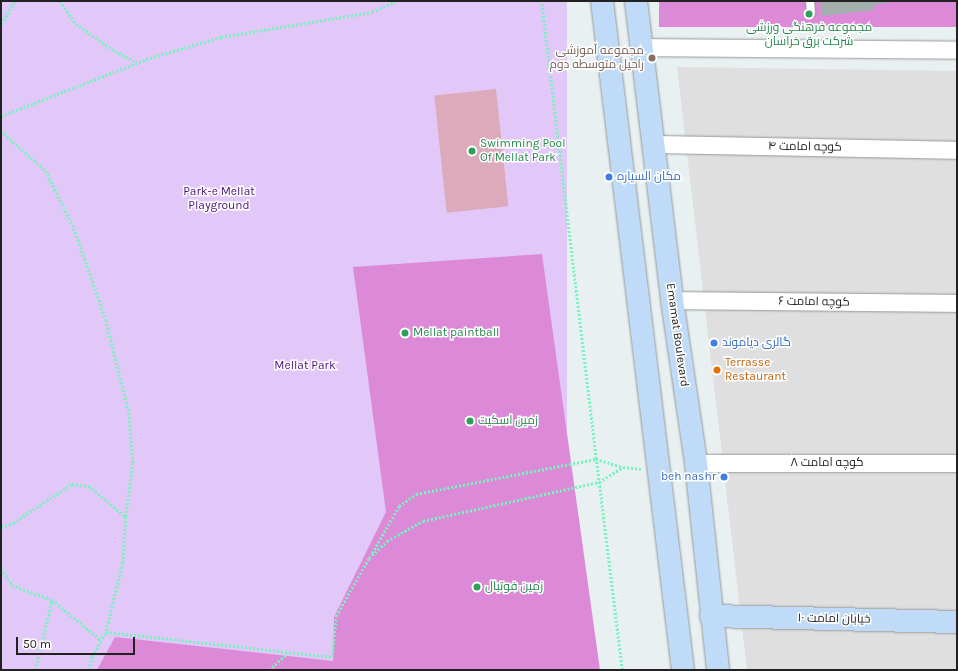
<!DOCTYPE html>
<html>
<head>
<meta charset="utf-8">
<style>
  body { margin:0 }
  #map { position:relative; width:958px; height:671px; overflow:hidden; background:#e8f0f1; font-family:Karla,Cairo,sans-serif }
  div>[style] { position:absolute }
  .residential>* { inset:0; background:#dedfde }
  .park>* { inset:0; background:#e1c8f8; transform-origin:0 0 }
  .pitch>* { inset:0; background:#dc8ad7; transform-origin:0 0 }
  .water>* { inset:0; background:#dcaaba; transform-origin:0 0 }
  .building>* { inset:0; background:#a3afad }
  .path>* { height:2.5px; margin-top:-1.25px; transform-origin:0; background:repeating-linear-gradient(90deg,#75f4bb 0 2px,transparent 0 4px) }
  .roads { filter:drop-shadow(0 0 1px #989898) drop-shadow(0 0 1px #989898) }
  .lane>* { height:8px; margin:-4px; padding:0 4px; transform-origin:4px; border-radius:4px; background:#fff }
  .street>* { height:17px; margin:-8.5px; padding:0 8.5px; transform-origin:8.5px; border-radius:8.5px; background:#fff }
  .secondary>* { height:22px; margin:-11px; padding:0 11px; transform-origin:11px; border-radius:11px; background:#bfdbf7 }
  .dots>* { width:11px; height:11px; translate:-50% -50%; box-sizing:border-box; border:2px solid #fff; border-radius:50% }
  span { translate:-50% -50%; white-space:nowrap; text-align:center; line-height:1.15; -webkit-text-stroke:3px #fff; paint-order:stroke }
  .leisure-label { font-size:12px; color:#27864d }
  .left { translate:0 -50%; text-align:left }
  .education-label { font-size:12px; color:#785e54 }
  .right { translate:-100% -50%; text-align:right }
  .street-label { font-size:12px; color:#212121 }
  .shop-label { font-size:12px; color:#366cbe }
  .park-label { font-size:12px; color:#4a117c }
  .food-label { font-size:12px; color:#c56008 }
  .frame { position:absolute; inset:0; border:2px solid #212121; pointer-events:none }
  .scale { position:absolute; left:16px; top:637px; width:119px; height:18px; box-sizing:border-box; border:2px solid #212121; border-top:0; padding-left:5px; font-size:12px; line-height:14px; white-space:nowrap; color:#212121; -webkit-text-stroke:3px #fff; paint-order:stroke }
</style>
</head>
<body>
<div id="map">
  <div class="residential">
    <i style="clip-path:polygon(677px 67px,957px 71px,957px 670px,747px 670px)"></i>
  </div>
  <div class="park">
    <i style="left:1px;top:1px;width:566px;height:669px"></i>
  </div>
  <div class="pitch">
    <i style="left:659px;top:1px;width:298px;height:26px"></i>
    <i style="clip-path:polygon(542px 254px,600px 670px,97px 670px,115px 637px,333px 661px,334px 617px,386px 512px,353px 267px)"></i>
  </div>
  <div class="water">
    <i style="left:496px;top:89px;width:118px;height:62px;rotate:84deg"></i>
  </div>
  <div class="building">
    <i style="clip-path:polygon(820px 1px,887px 1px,887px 3px,873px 5px,874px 10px,822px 16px)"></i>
  </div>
  <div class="path">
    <i style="left:60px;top:1px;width:28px;rotate:55deg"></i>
    <i style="left:76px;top:24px;width:47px;rotate:34.7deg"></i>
    <i style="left:115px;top:51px;width:25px;rotate:27deg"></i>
    <i style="left:1px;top:24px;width:27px;rotate:-59deg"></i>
    <i style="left:1px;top:116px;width:160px;rotate:-21.3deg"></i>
    <i style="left:150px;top:58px;width:74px;rotate:-16.5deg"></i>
    <i style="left:221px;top:37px;width:153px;rotate:-9.4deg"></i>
    <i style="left:372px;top:12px;width:27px;rotate:-24deg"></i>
    <i style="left:1px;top:131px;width:60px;rotate:41.6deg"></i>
    <i style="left:46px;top:171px;width:64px;rotate:63.8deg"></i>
    <i style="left:74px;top:228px;width:97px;rotate:70.8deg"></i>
    <i style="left:106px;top:320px;width:96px;rotate:76.1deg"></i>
    <i style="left:129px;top:413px;width:50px;rotate:85.4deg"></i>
    <i style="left:133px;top:463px;width:54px;rotate:97.4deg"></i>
    <i style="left:1px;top:527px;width:13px;rotate:-18deg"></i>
    <i style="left:13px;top:523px;width:71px;rotate:-33.5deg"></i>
    <i style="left:72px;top:484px;width:17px;rotate:7deg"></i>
    <i style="left:89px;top:486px;width:48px;rotate:40deg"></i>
    <i style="left:126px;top:517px;width:46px;rotate:93.7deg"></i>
    <i style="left:123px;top:563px;width:71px;rotate:103.8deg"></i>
    <i style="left:106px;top:632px;width:227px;rotate:6.3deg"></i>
    <i style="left:332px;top:657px;width:41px;rotate:-84.4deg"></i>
    <i style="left:336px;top:616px;width:67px;rotate:-60.4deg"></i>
    <i style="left:369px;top:558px;width:25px;rotate:-43deg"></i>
    <i style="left:387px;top:541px;width:41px;rotate:-29.1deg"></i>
    <i style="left:423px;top:521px;width:180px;rotate:-12.5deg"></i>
    <i style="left:599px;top:482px;width:28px;rotate:-32deg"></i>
    <i style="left:372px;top:553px;width:54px;rotate:-60.1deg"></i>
    <i style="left:399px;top:506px;width:21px;rotate:-35deg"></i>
    <i style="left:416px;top:494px;width:183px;rotate:-11deg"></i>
    <i style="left:596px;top:459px;width:461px;rotate:-96.8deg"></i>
    <i style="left:1px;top:569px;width:19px;rotate:55deg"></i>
    <i style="left:12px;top:585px;width:43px;rotate:20.6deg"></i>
    <i style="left:52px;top:600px;width:63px;rotate:39.2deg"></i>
    <i style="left:35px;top:670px;width:71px;rotate:-76.2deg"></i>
    <i style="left:89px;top:670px;width:14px;rotate:-78deg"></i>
    <i style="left:92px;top:656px;width:28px;rotate:-60deg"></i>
    <i style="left:269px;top:670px;width:25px;rotate:-42deg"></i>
    <i style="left:622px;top:670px;width:213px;rotate:-97deg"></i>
    <i style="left:596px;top:459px;width:28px;rotate:17deg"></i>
    <i style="left:623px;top:467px;width:18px;rotate:6deg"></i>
  </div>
  <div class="roads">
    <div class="lane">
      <i style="left:810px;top:1px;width:11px;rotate:85deg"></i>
    </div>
    <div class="street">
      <i style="left:642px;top:47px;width:315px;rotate:0.5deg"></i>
      <i style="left:654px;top:144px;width:303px;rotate:1.1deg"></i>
      <i style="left:672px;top:300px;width:285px;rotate:0.6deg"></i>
      <i style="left:696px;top:463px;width:261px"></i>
    </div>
    <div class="secondary">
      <i style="left:602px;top:1px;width:674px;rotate:83.1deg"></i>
      <i style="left:636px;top:1px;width:301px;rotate:83.1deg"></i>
      <i style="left:672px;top:300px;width:165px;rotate:81.6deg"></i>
      <i style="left:696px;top:463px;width:208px;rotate:83.9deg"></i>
      <i style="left:711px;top:616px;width:246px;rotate:1.4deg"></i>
    </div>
  </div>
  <div class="dots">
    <i style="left:809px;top:14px;background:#2e9e5b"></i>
    <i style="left:652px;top:58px;background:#8d6e63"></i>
    <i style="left:472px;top:151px;background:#2e9e5b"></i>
    <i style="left:609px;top:177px;background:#3f7fe0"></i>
    <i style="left:405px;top:333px;background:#2e9e5b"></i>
    <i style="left:714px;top:343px;background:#3f7fe0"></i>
    <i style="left:717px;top:370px;background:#e8710a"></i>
    <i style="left:470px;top:421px;background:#2e9e5b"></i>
    <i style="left:724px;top:477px;background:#3f7fe0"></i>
    <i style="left:477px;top:587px;background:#2e9e5b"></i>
  </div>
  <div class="leisure-label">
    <span style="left:809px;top:35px">مجموعه فرهنگی ورزشی<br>شرکت برق خراسان</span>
    <span class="left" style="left:480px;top:151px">Swimming Pool<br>Of Mellat Park</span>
    <span class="left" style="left:413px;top:333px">Mellat paintball</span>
    <span class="left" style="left:478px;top:421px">زمین اسکیت</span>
    <span class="left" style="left:485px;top:587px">زمین فوتبال</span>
  </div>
  <div class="education-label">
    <span class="right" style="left:644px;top:58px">مجموعه آموزشی<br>راحیل متوسطه دوم</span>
  </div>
  <div class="street-label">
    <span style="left:805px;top:147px;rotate:1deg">کوچه امامت ۴</span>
    <span style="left:814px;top:302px;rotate:1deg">کوچه امامت ۶</span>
    <span style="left:677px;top:335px;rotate:82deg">Emamat Boulevard</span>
    <span style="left:827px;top:463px">کوچه امامت ۸</span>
    <span style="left:834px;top:619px;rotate:1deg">خیابان امامت ۱۰</span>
  </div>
  <div class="shop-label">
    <span class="left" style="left:617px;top:177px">مکان السیاره</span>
    <span class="left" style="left:722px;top:343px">گالری دیاموند</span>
    <span class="right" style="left:716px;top:477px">beh nashr</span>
  </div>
  <div class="park-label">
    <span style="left:219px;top:199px">Park-e Mellat<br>Playground</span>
    <span style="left:305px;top:366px">Mellat Park</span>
  </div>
  <div class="food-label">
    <span class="left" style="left:725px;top:370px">Terrasse<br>Restaurant</span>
  </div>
  <div class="frame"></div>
  <div class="scale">50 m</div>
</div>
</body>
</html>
